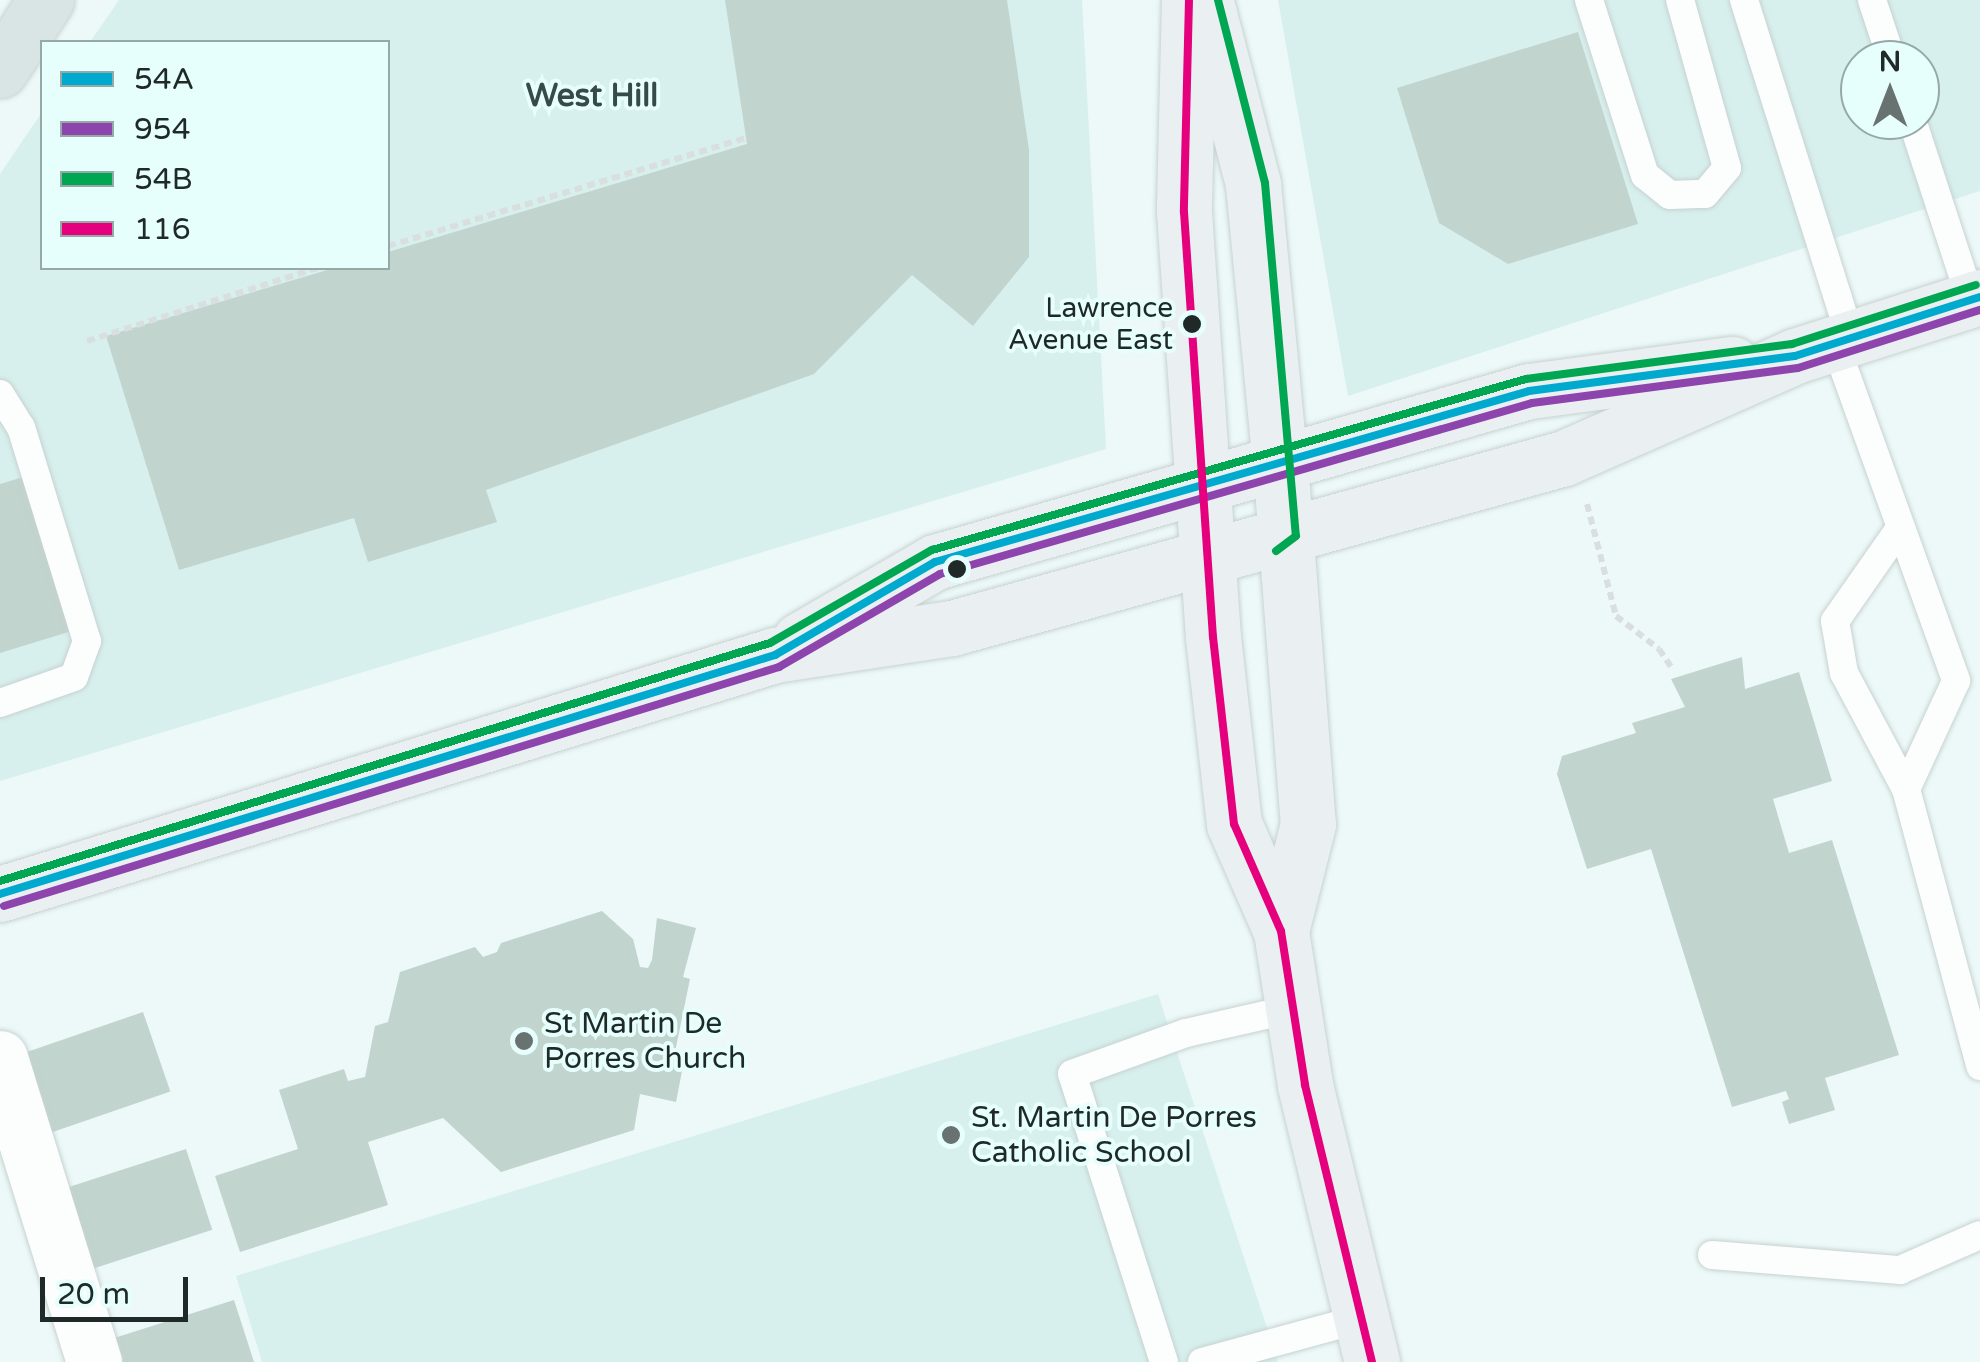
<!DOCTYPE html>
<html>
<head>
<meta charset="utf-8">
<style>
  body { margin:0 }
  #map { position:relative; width:1980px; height:1362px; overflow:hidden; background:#ecf9f8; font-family:"Varela Round",sans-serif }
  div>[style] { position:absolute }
  .built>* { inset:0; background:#d7f0ee }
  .building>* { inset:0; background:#c1d4cd; transform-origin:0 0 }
  .path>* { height:6px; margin-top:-3px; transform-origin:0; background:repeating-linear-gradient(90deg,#d9dede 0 8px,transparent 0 13px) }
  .roads { filter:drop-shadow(0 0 2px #c7d2d0) drop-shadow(0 0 2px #c7d2d0) }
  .service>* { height:28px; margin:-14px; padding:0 14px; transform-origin:14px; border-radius:14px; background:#fcfefe }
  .minor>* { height:55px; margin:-27.5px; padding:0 27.5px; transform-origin:27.5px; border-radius:27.5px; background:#fcfefe }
  .secondary>* { height:55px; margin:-27.5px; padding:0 27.5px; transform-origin:27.5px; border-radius:27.5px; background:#eaf0f1 }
  .primary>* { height:55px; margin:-27.5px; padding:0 27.5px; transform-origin:27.5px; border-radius:27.5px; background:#d9e4e4 }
  .bus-1>* { height:8px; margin:-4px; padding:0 4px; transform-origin:4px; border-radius:4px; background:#00a9ce }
  .bus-2>* { height:8px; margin:-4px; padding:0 4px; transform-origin:4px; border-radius:4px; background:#8e44ad }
  .bus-3>* { height:8px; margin:-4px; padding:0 4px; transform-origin:4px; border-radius:4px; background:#00a651 }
  .bus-4>* { height:8px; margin:-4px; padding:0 4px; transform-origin:4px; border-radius:4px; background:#e5007d }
  .dots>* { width:28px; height:28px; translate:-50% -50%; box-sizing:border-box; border:5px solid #e6fffc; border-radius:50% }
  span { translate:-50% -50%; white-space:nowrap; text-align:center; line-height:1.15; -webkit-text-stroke:8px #e6fffc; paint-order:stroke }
  .bus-label { font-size:28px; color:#1f2928 }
  .right { translate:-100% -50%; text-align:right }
  .poi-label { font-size:30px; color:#1f2928 }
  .left { translate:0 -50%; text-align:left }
  .neighbourhood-label { font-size:32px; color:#364b49; font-weight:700 }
  .legend { position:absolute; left:40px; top:40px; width:350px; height:230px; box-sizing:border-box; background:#e6fffc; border:2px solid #96a9a7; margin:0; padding:12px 18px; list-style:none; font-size:30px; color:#1f2928 }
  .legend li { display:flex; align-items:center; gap:20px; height:50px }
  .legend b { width:50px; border:2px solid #96a9a7 }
  .north { position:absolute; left:1840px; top:40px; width:100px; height:100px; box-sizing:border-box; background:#e6fffc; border:2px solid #96a9a7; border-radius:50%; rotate:0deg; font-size:28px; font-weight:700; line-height:40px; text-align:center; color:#1f2928 }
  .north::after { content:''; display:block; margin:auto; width:35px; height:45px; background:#677271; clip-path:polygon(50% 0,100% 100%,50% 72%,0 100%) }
  .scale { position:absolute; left:40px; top:1277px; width:148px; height:45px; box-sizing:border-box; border:5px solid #1f2928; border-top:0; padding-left:12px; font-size:30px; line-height:35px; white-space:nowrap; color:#1f2928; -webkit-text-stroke:8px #e6fffc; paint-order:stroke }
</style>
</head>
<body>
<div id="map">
  <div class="built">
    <i style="clip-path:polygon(119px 0,1082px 0,1106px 449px,0 781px,0 174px,42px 112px,42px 268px,388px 268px,388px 42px,90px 42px)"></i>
    <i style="clip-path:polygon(evenodd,1278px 0,1980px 0,1980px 191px,1348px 396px,1278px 0,1860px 60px,1920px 60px,1920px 120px,1860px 120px,1860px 60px)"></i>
    <i style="clip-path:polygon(1158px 994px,1278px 1362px,262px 1362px,236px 1276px)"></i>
  </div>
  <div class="building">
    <i style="clip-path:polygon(725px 0,1007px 0,1029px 150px,1029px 257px,973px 326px,912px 275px,814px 374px,486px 490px,497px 522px,368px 562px,354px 518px,179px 570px,106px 336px,334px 268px,388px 268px,388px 252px,747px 144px)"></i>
    <i style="clip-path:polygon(1578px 32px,1638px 224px,1508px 264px,1439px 223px,1397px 88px)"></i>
    <i style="clip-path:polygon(27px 476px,75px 630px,0 653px,0 484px)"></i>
    <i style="clip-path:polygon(1742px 657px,1745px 689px,1799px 672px,1832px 781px,1773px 799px,1789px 853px,1832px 840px,1899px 1055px,1825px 1078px,1835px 1110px,1789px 1124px,1782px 1102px,1789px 1099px,1786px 1091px,1732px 1107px,1651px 849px,1587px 869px,1557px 774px,1562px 756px,1636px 733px,1632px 723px,1685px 707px,1671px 679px)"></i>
    <i style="clip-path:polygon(602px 911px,633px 939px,640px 967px,648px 968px,652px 960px,657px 918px,696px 928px,683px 977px,690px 979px,674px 1057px,683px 1066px,676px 1102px,640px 1094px,634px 1130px,501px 1172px,443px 1118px,368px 1142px,388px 1205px,240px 1252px,215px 1176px,298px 1149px,279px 1090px,344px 1069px,348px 1081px,365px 1077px,375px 1026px,388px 1022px,400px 972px,475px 947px,483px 957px,497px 952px,501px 943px)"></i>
    <i style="left:143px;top:1012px;width:84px;height:132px;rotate:71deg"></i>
    <i style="left:186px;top:1149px;width:85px;height:132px;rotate:72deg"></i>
    <i style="clip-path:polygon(234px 1300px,254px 1362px,116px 1362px,108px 1340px)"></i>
  </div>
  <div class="path">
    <i style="left:388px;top:246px;width:374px;rotate:-16.8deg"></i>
    <i style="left:87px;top:341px;width:241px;rotate:-17.6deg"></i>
    <i style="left:1587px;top:504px;width:116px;rotate:75.5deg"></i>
    <i style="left:1616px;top:616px;width:54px;rotate:37.5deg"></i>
    <i style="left:1659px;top:649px;width:22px;rotate:56deg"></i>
  </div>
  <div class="roads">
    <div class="service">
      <i style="left:1589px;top:0;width:184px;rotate:72.3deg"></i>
      <i style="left:1645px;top:175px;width:32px;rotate:39deg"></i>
      <i style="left:1670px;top:195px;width:35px;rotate:-2deg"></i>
      <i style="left:1705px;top:194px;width:34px;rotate:-50deg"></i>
      <i style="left:1727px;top:168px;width:174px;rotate:-105.6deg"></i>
      <i style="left:1744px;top:0;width:355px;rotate:72.5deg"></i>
      <i style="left:1872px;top:0;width:63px;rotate:71.6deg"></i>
      <i style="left:1912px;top:120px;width:189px;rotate:71.9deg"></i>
      <i style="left:1835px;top:344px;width:358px;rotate:70.2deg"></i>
      <i style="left:1956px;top:681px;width:119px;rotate:114.8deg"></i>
      <i style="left:1906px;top:789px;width:287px;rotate:75deg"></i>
      <i style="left:0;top:394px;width:39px;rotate:58deg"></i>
      <i style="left:21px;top:427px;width:224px;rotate:72.9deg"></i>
      <i style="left:87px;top:641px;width:38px;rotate:110deg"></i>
      <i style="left:74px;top:677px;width:78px;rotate:160.6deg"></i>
      <i style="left:1898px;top:531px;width:110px;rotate:125deg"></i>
      <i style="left:1835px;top:621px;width:53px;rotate:80.2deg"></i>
      <i style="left:1844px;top:673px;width:132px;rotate:61.9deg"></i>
      <i style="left:1712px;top:1255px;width:189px;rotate:4.6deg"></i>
      <i style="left:1900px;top:1270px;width:87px;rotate:-23.6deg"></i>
      <i style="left:1164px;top:1362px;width:302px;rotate:-107.7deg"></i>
      <i style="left:1072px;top:1074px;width:121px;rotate:-19.8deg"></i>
      <i style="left:1186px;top:1033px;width:109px;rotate:-12.8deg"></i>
      <i style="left:1202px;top:1362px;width:164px;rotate:-15.2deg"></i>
    </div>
    <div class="minor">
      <i style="left:0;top:1058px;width:318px;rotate:72.8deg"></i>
    </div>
    <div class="secondary">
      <i style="left:1189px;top:0;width:212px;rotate:91.4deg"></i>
      <i style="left:1184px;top:212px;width:426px;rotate:86.1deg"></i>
      <i style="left:1213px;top:637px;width:188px;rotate:83.6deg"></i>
      <i style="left:1234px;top:824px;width:117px;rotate:66.3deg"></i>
      <i style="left:1281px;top:931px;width:156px;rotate:81.1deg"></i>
      <i style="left:1305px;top:1085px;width:285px;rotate:76.4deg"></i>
      <i style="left:1207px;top:6px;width:184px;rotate:75.5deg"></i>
      <i style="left:1253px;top:184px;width:279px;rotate:84.5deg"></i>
      <i style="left:1280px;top:462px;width:363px;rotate:85.6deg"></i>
      <i style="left:1308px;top:824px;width:110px;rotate:104.2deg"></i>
      <i style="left:800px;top:640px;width:156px;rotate:-30deg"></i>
      <i style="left:935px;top:562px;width:618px;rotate:-16.06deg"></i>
      <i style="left:1529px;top:391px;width:205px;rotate:-7.6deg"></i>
      <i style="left:0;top:894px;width:811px;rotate:-17.14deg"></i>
      <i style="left:775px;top:655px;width:179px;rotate:-8.7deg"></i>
      <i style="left:952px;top:628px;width:635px;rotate:-15.52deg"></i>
      <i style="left:1564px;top:458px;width:253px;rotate:-23.8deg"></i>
      <i style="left:1795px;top:356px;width:194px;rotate:-17.7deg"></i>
    </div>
    <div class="primary">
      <i style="left:0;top:70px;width:84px;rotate:-56.7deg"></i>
    </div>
  </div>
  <div class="bus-1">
    <i style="left:0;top:894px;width:811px;rotate:-17.14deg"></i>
    <i style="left:775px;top:655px;width:185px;rotate:-30.2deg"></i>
    <i style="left:935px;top:562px;width:618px;rotate:-16.06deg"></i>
    <i style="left:1529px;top:391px;width:268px;rotate:-7.5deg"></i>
    <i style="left:1795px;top:356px;width:194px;rotate:-17.7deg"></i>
  </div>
  <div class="bus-2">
    <i style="left:4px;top:906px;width:811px;rotate:-17.14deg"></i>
    <i style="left:779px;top:667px;width:186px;rotate:-30deg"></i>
    <i style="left:940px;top:574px;width:616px;rotate:-16.11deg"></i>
    <i style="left:1532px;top:403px;width:268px;rotate:-7.5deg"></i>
    <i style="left:1798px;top:368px;width:191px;rotate:-17.7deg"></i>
  </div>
  <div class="bus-3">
    <i style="left:1218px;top:0;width:189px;rotate:75.6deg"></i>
    <i style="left:1265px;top:183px;width:354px;rotate:85deg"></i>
    <i style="left:1296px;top:536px;width:25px;rotate:143deg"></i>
    <i style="left:0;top:881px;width:806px;rotate:-17.18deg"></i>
    <i style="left:770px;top:643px;width:187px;rotate:-29.9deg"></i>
    <i style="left:932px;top:550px;width:618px;rotate:-16.06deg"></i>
    <i style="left:1526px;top:379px;width:268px;rotate:-7.5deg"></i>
    <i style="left:1792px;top:344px;width:193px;rotate:-17.8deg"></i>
  </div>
  <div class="bus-4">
    <i style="left:1189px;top:0;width:212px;rotate:91.4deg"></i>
    <i style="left:1184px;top:212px;width:426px;rotate:86.1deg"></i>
    <i style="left:1213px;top:637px;width:188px;rotate:83.6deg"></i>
    <i style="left:1234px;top:824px;width:117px;rotate:66.3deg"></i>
    <i style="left:1281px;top:931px;width:156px;rotate:81.1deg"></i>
    <i style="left:1305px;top:1085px;width:285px;rotate:76.4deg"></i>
  </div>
  <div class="dots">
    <i style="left:1192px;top:324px;background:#1f2928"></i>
    <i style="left:957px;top:569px;background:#1f2928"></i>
    <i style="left:524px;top:1041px;background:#677271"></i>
    <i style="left:951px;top:1135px;background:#677271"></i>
  </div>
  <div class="bus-label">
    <span class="right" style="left:1173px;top:324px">Lawrence<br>Avenue East</span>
  </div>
  <div class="poi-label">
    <span class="left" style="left:544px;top:1041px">St Martin De<br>Porres Church</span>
    <span class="left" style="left:971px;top:1135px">St. Martin De Porres<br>Catholic School</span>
  </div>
  <div class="neighbourhood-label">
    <span style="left:592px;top:96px">West Hill</span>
  </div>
  <ul class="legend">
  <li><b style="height:12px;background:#00a9ce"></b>54A</li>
  <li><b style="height:12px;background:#8e44ad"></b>954</li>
  <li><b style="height:12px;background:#00a651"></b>54B</li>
  <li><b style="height:12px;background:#e5007d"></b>116</li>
  </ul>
  <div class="north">N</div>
  <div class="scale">20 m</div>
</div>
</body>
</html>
